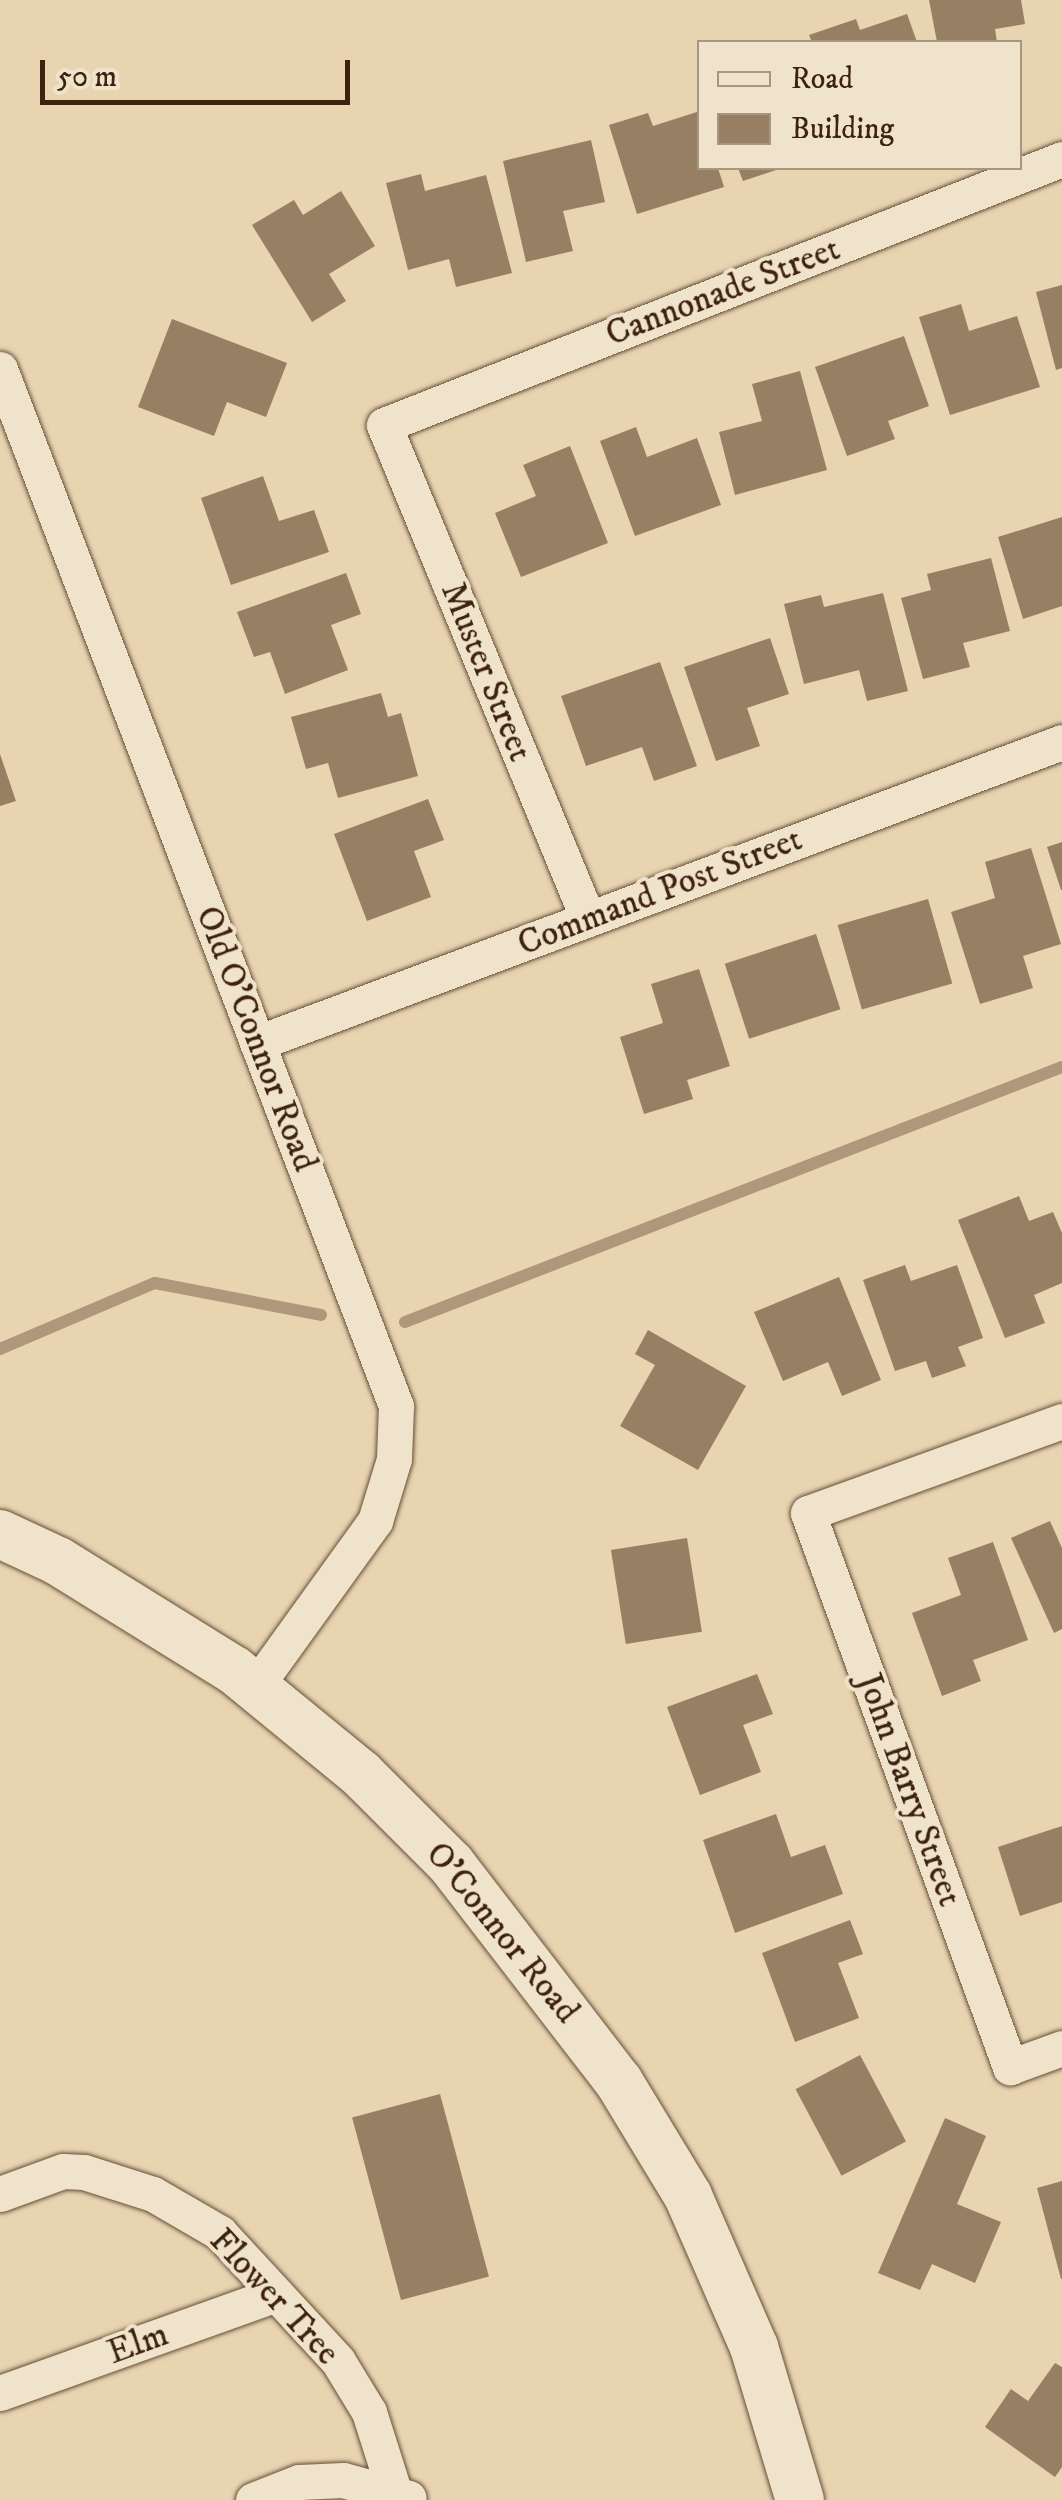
<!DOCTYPE html>
<html>
<head>
<meta charset="utf-8">
<style>
  body { margin:0 }
  #map { position:relative; width:1062px; height:2500px; overflow:hidden; background:#e8d4b0; font-family:"IM FELL DW Pica",serif }
  div>[style] { position:absolute }
  .stream>* { height:12px; margin:-6px; padding:0 6px; transform-origin:6px; border-radius:6px; background:#ae977a }
  .building>* { inset:0; background:#967f63; transform-origin:0 0 }
  .roads { filter:drop-shadow(0 0 2px #684e38) drop-shadow(0 0 2px #684e38) }
  .minor>* { height:35px; margin:-17.5px; padding:0 17.5px; transform-origin:17.5px; border-radius:17.5px; background:#f0e3cc }
  .secondary>* { height:48px; margin:-24px; padding:0 24px; transform-origin:24px; border-radius:24px; background:#f0e3cc }
  span { translate:-50% -50%; white-space:nowrap; text-align:center; line-height:1.15; -webkit-text-stroke:8px #f0e3cc; paint-order:stroke }
  .street-label { font-size:35px; color:#3e2210 }
  .legend { position:absolute; left:697px; top:40px; width:325px; height:130px; box-sizing:border-box; background:#f0e3cc; border:2px solid #a99681; margin:0; padding:12px 18px; list-style:none; font-size:30px; color:#3e2210 }
  .legend li { display:flex; align-items:center; gap:20px; height:50px }
  .legend b { width:50px; border:2px solid #a99681 }
  .scale { position:absolute; left:40px; top:60px; width:310px; height:45px; box-sizing:border-box; border:5px solid #3e2210; border-top:0; padding-left:12px; font-size:30px; line-height:35px; white-space:nowrap; color:#3e2210; -webkit-text-stroke:8px #f0e3cc; paint-order:stroke }
</style>
</head>
<body>
<div id="map">
  <div class="stream">
    <i style="left:405px;top:1322px;width:705px;rotate:-21.21deg"></i>
    <i style="left:0;top:1349px;width:168px;rotate:-23.1deg"></i>
    <i style="left:155px;top:1283px;width:169px;rotate:10.9deg"></i>
  </div>
  <div class="building">
    <i style="clip-path:polygon(929px 0,1021px 0,1025px 24px,995px 29px,997px 42px,937px 42px)"></i>
    <i style="clip-path:polygon(907px 14px,917px 42px,812px 42px,809px 35px,856px 19px,860px 30px)"></i>
    <i style="clip-path:polygon(700px 111px,700px 168px,718px 168px,724px 187px,637px 214px,609px 125px,648px 113px,653px 126px)"></i>
    <i style="clip-path:polygon(591px 140px,605px 202px,563px 211px,573px 251px,526px 262px,503px 161px)"></i>
    <i style="clip-path:polygon(738px 168px,782px 168px,743px 181px)"></i>
    <i style="clip-path:polygon(421px 174px,425px 191px,486px 175px,512px 273px,456px 287px,449px 259px,408px 270px,386px 183px)"></i>
    <i style="clip-path:polygon(341px 191px,375px 246px,329px 274px,346px 301px,312px 322px,252px 225px,294px 200px,303px 215px)"></i>
    <i style="clip-path:polygon(1062px 285px,1062px 368px,1056px 370px,1036px 292px)"></i>
    <i style="clip-path:polygon(961px 304px,969px 331px,1017px 316px,1040px 387px,950px 415px,919px 317px)"></i>
    <i style="clip-path:polygon(172px 319px,287px 363px,266px 417px,227px 402px,214px 436px,138px 407px)"></i>
    <i style="clip-path:polygon(904px 336px,929px 406px,888px 421px,895px 439px,847px 456px,815px 367px)"></i>
    <i style="clip-path:polygon(800px 371px,827px 470px,735px 495px,719px 432px,762px 421px,752px 384px)"></i>
    <i style="clip-path:polygon(636px 427px,647px 457px,697px 438px,721px 505px,635px 536px,600px 441px)"></i>
    <i style="clip-path:polygon(570px 446px,608px 543px,521px 577px,495px 513px,536px 496px,523px 465px)"></i>
    <i style="clip-path:polygon(263px 476px,279px 521px,314px 510px,329px 552px,231px 585px,201px 498px)"></i>
    <i style="clip-path:polygon(1062px 517px,1062px 606px,1023px 619px,998px 537px)"></i>
    <i style="clip-path:polygon(991px 558px,1010px 631px,963px 643px,970px 667px,923px 679px,901px 598px,931px 590px,927px 574px)"></i>
    <i style="clip-path:polygon(346px 573px,361px 614px,331px 625px,348px 670px,285px 694px,270px 652px,254px 657px,237px 612px)"></i>
    <i style="clip-path:polygon(883px 593px,908px 691px,867px 701px,859px 670px,804px 684px,784px 604px,821px 595px,824px 607px)"></i>
    <i style="clip-path:polygon(770px 638px,789px 694px,747px 708px,760px 746px,716px 761px,684px 667px)"></i>
    <i style="clip-path:polygon(660px 662px,697px 766px,654px 781px,642px 747px,586px 766px,561px 696px)"></i>
    <i style="clip-path:polygon(381px 693px,388px 717px,401px 713px,418px 776px,338px 798px,328px 763px,306px 769px,291px 717px)"></i>
    <i style="clip-path:polygon(0 754px,16px 801px,0 806px)"></i>
    <i style="clip-path:polygon(428px 799px,444px 840px,414px 851px,431px 897px,367px 921px,334px 834px)"></i>
    <i style="clip-path:polygon(1062px 842px,1062px 890px,1061px 890px,1047px 847px)"></i>
    <i style="clip-path:polygon(1031px 848px,1061px 944px,1023px 956px,1033px 988px,980px 1004px,951px 912px,995px 898px,985px 862px)"></i>
    <i style="left:928px;top:899px;width:88px;height:94px;rotate:74deg"></i>
    <i style="left:816px;top:934px;width:79px;height:96px;rotate:72deg"></i>
    <i style="clip-path:polygon(699px 969px,730px 1066px,687px 1080px,693px 1099px,644px 1114px,620px 1037px,663px 1023px,651px 984px)"></i>
    <i style="clip-path:polygon(1019px 1196px,1029px 1221px,1053px 1212px,1062px 1233px,1062px 1283px,1034px 1295px,1045px 1323px,1005px 1338px,958px 1220px)"></i>
    <i style="clip-path:polygon(905px 1265px,911px 1281px,957px 1265px,983px 1338px,958px 1347px,966px 1366px,932px 1378px,926px 1361px,895px 1371px,863px 1280px)"></i>
    <i style="clip-path:polygon(839px 1277px,881px 1380px,842px 1396px,828px 1362px,783px 1381px,754px 1312px)"></i>
    <i style="clip-path:polygon(648px 1330px,746px 1386px,698px 1470px,620px 1426px,655px 1365px,635px 1354px)"></i>
    <i style="clip-path:polygon(1050px 1521px,1062px 1548px,1062px 1629px,1054px 1633px,1011px 1538px)"></i>
    <i style="left:687px;top:1538px;width:95px;height:77px;rotate:81deg"></i>
    <i style="clip-path:polygon(993px 1542px,1028px 1640px,973px 1660px,981px 1681px,942px 1696px,912px 1613px,961px 1595px,948px 1558px)"></i>
    <i style="clip-path:polygon(757px 1674px,773px 1714px,743px 1725px,761px 1772px,700px 1795px,667px 1707px)"></i>
    <i style="clip-path:polygon(776px 1814px,791px 1857px,825px 1845px,843px 1894px,735px 1933px,703px 1840px)"></i>
    <i style="clip-path:polygon(1062px 1826px,1062px 1902px,1020px 1916px,998px 1847px)"></i>
    <i style="clip-path:polygon(850px 1920px,863px 1954px,838px 1963px,859px 2018px,795px 2042px,762px 1953px)"></i>
    <i style="left:860px;top:2055px;width:98px;height:73px;rotate:62deg"></i>
    <i style="left:440px;top:2094px;width:189px;height:91px;rotate:75deg"></i>
    <i style="clip-path:polygon(945px 2118px,986px 2136px,957px 2204px,1001px 2222px,975px 2283px,932px 2264px,920px 2290px,878px 2273px)"></i>
    <i style="clip-path:polygon(1062px 2181px,1062px 2279px,1061px 2279px,1037px 2188px)"></i>
    <i style="clip-path:polygon(1055px 2363px,1062px 2367px,1062px 2467px,1055px 2477px,985px 2427px,1011px 2389px,1028px 2401px)"></i>
  </div>
  <div class="roads">
    <div class="minor">
      <i style="left:0;top:369px;width:1110px;rotate:69.1deg"></i>
      <i style="left:396px;top:1406px;width:53px;rotate:92.2deg"></i>
      <i style="left:394px;top:1459px;width:65px;rotate:107deg"></i>
      <i style="left:375px;top:1521px;width:207px;rotate:125.8deg"></i>
      <i style="left:588px;top:919px;width:534px;rotate:-112.44deg"></i>
      <i style="left:384px;top:425px;width:728px;rotate:-21.42deg"></i>
      <i style="left:257px;top:1043px;width:859px;rotate:-20.5deg"></i>
      <i style="left:1062px;top:1421px;width:270px;rotate:160.1deg"></i>
      <i style="left:808px;top:1513px;width:590px;rotate:69.97deg"></i>
      <i style="left:1010px;top:2067px;width:55px;rotate:-20.1deg"></i>
      <i style="left:0;top:2194px;width:67px;rotate:-20.1deg"></i>
      <i style="left:63px;top:2171px;width:21px;rotate:3deg"></i>
      <i style="left:84px;top:2172px;width:72px;rotate:17.7deg"></i>
      <i style="left:153px;top:2194px;width:78px;rotate:30.2deg"></i>
      <i style="left:220px;top:2233px;width:174px;rotate:47.3deg"></i>
      <i style="left:338px;top:2361px;width:60px;rotate:58.7deg"></i>
      <i style="left:369px;top:2412px;width:83px;rotate:72.4deg"></i>
      <i style="left:0;top:2393px;width:293px;rotate:-19.7deg"></i>
      <i style="left:253px;top:2500px;width:49px;rotate:-21.4deg"></i>
      <i style="left:299px;top:2482px;width:44px;rotate:-2.6deg"></i>
      <i style="left:343px;top:2480px;width:68px;rotate:15.3deg"></i>
    </div>
    <div class="secondary">
      <i style="left:0;top:1534px;width:64px;rotate:25deg"></i>
      <i style="left:58px;top:1561px;width:207px;rotate:31.8deg"></i>
      <i style="left:234px;top:1670px;width:164px;rotate:39.3deg"></i>
      <i style="left:361px;top:1774px;width:127px;rotate:45deg"></i>
      <i style="left:451px;top:1864px;width:275px;rotate:52.4deg"></i>
      <i style="left:619px;top:2082px;width:133px;rotate:58.8deg"></i>
      <i style="left:688px;top:2196px;width:165px;rotate:66.4deg"></i>
      <i style="left:754px;top:2347px;width:160px;rotate:73.3deg"></i>
    </div>
  </div>
  <div class="street-label">
    <span style="left:723px;top:292px;rotate:-21deg">Cannonade Street</span>
    <span style="left:486px;top:672px;rotate:68deg">Muster Street</span>
    <span style="left:660px;top:892px;rotate:-21deg">Command Post Street</span>
    <span style="left:256px;top:1039px;rotate:69deg">Old O'Connor Road</span>
    <span style="left:909px;top:1790px;rotate:70deg">John Barry Street</span>
    <span style="left:502px;top:1933px;rotate:51deg">O'Connor Road</span>
    <span style="left:274px;top:2297px;rotate:47deg">Flower Tree</span>
    <span style="left:138px;top:2344px;rotate:-20deg">Elm</span>
  </div>
  <ul class="legend">
  <li><b style="height:12px;background:#f0e3cc"></b>Road</li>
  <li><b style="height:28px;background:#967f63"></b>Building</li>
  </ul>
  <div class="scale">50 m</div>
</div>
</body>
</html>
